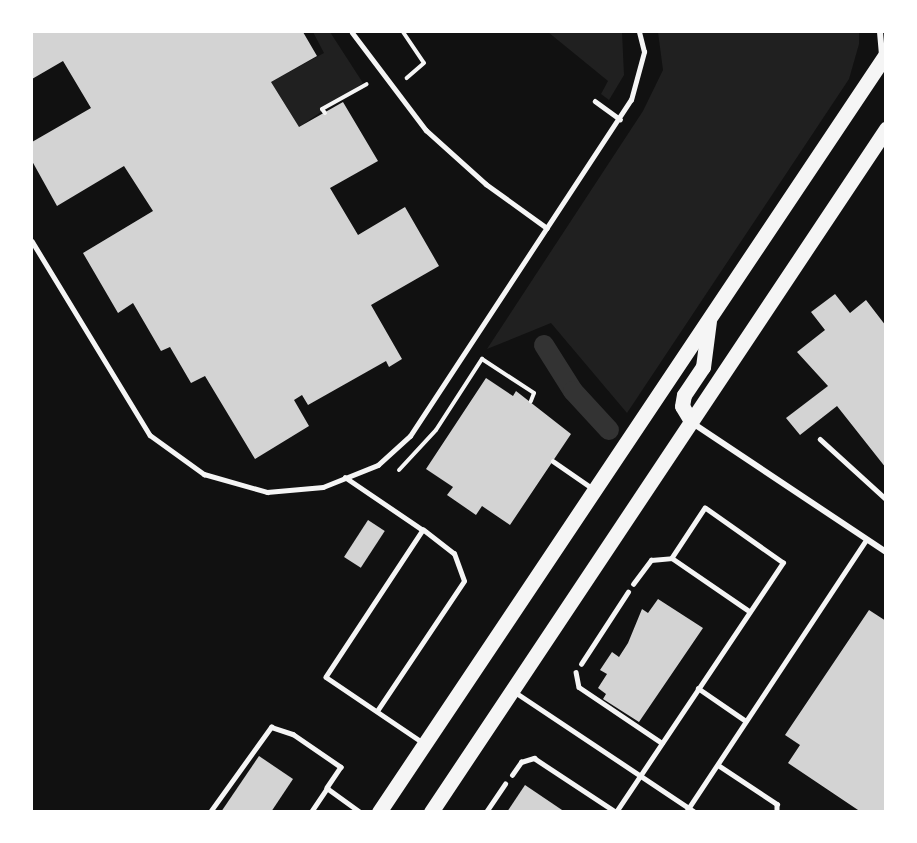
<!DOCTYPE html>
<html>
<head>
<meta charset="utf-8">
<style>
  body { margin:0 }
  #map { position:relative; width:917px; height:843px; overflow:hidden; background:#111; font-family:Manrope,sans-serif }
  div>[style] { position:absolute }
  .green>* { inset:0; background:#202020 }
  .canal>* { height:20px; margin:-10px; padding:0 10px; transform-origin:10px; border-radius:10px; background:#333 }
  .building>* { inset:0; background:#d3d3d3; transform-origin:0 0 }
  .path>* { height:4px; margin:-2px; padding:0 2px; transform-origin:2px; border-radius:2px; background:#f5f5f5 }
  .service>* { height:4.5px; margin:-2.25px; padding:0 2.25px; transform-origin:2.25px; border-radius:2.25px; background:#f5f5f5 }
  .minor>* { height:6px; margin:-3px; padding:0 3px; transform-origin:3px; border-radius:3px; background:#f5f5f5 }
  .primary>* { height:15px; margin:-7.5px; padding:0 7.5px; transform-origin:7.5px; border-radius:7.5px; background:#f5f5f5 }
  span { translate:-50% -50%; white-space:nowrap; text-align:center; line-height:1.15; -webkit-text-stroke:5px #fff; paint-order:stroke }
  .frame { position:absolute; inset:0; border:33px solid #fff; pointer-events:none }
</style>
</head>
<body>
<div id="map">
  <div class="green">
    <i style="clip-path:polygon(313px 32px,330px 32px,363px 83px,299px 127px,271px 82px,324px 53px)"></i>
    <i style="clip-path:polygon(548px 32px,622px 32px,624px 75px,609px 100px,601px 94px,608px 81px)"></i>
    <i style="clip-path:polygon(658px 32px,859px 32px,859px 44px,849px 79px,627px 413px,551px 323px,487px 349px,643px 111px,663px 70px)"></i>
  </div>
  <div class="canal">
    <i style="left:544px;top:345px;width:54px;rotate:57.8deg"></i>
    <i style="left:573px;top:391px;width:53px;rotate:47.3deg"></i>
  </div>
  <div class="building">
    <i style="clip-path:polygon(32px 32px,303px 32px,317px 56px,271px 82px,299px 127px,343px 102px,378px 161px,330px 188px,358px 235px,405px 207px,439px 266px,371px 305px,402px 359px,389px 367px,386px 361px,308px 405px,302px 395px,294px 400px,309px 426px,255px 459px,205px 376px,191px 383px,170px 347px,161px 351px,133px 303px,118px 313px,83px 253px,153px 211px,124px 166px,57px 206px,32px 161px,32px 142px,91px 108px,63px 61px,32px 79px)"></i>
    <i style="clip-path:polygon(835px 294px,850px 313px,866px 300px,886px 326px,886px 468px,837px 406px,800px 435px,786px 418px,828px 386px,797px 352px,825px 330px,811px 312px)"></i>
    <i style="clip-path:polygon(486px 378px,513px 396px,516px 391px,571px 434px,510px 525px,482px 506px,476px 515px,447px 495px,453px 487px,426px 469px)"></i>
    <i style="left:368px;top:520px;width:20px;height:44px;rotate:33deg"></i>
    <i style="clip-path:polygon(658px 599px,703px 628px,639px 722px,603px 699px,606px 694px,598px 688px,607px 674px,600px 670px,612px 652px,619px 657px,628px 643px,642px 609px,648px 613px)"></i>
    <i style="clip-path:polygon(869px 610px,886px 621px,886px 812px,861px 812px,788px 763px,800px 745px,785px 735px)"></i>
    <i style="clip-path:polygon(259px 756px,293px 779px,271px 812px,221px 812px)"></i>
    <i style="clip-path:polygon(525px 785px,565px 812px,507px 812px)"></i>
  </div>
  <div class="path">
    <i style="left:403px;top:32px;width:37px;rotate:56deg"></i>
    <i style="left:424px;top:63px;width:23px;rotate:139deg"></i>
    <i style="left:325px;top:113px;width:5px;rotate:-127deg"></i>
    <i style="left:322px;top:109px;width:51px;rotate:-29.1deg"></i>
    <i style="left:399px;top:470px;width:54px;rotate:-47.2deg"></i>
    <i style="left:436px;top:430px;width:85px;rotate:-57.1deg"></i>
    <i style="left:482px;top:359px;width:62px;rotate:33.2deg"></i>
    <i style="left:534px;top:393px;width:9px;rotate:111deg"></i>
  </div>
  <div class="service">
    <i style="left:352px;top:32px;width:123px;rotate:52.9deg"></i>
    <i style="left:426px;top:130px;width:81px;rotate:42deg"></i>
    <i style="left:486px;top:184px;width:75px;rotate:35.8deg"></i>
    <i style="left:595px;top:101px;width:31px;rotate:36deg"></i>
    <i style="left:32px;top:241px;width:227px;rotate:58.7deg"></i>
    <i style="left:150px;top:435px;width:67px;rotate:35.8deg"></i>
    <i style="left:204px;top:474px;width:66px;rotate:15.9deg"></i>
    <i style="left:267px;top:492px;width:56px;rotate:-5.1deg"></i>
    <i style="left:323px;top:487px;width:59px;rotate:-21.8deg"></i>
    <i style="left:378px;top:465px;width:43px;rotate:-42.2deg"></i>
    <i style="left:410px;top:436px;width:402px;rotate:-56.7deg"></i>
    <i style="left:631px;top:100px;width:50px;rotate:-74.8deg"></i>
    <i style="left:644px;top:52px;width:21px;rotate:-104deg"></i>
    <i style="left:820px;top:439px;width:89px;rotate:42.3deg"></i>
    <i style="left:553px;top:461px;width:47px;rotate:34.7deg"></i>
    <i style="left:345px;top:477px;width:94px;rotate:34.2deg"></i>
    <i style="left:423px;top:530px;width:176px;rotate:123.4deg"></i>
    <i style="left:326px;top:677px;width:116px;rotate:34.1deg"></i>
    <i style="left:633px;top:584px;width:30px;rotate:-53deg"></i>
    <i style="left:651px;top:560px;width:21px;rotate:-5deg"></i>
    <i style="left:581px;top:664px;width:86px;rotate:-56.9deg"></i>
    <i style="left:576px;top:672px;width:15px;rotate:79deg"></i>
    <i style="left:579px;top:687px;width:100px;rotate:34deg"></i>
    <i style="left:698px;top:688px;width:58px;rotate:34.5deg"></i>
    <i style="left:515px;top:692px;width:216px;rotate:33.7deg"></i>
    <i style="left:377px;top:711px;width:156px;rotate:-56.2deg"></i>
    <i style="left:464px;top:581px;width:29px;rotate:-110deg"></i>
    <i style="left:454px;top:554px;width:39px;rotate:-142deg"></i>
    <i style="left:718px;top:765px;width:71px;rotate:33.5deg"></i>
    <i style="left:777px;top:804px;width:8px;rotate:90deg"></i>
    <i style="left:512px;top:775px;width:16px;rotate:-55deg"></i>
    <i style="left:521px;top:762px;width:14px;rotate:-17deg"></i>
    <i style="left:534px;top:758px;width:98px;rotate:33.4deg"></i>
    <i style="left:616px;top:812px;width:300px;rotate:-56.2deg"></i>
    <i style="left:783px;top:563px;width:95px;rotate:-144.8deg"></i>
    <i style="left:705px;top:508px;width:60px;rotate:123.4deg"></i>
    <i style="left:672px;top:558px;width:93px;rotate:34.5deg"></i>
    <i style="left:210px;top:812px;width:105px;rotate:-54.3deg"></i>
    <i style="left:271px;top:727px;width:23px;rotate:18deg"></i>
    <i style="left:293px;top:734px;width:58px;rotate:34.5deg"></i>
    <i style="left:341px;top:767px;width:25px;rotate:124deg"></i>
    <i style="left:311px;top:812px;width:29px;rotate:-56deg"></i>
    <i style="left:327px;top:788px;width:41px;rotate:36deg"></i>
    <i style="left:486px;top:812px;width:34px;rotate:-56deg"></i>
    <i style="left:686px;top:812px;width:326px;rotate:-56.5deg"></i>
  </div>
  <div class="minor">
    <i style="left:880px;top:32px;width:23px;rotate:85deg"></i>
    <i style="left:691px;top:422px;width:234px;rotate:33.7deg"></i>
  </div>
  <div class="primary">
    <i style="left:691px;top:421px;width:17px;rotate:-121deg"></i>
    <i style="left:682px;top:406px;width:11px;rotate:-80deg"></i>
    <i style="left:684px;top:395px;width:34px;rotate:-56deg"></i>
    <i style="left:703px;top:367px;width:46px;rotate:-82.6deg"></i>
    <i style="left:379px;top:812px;width:912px;rotate:-56.22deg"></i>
    <i style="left:431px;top:812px;width:821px;rotate:-56.33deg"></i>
  </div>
  <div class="frame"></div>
</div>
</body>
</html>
